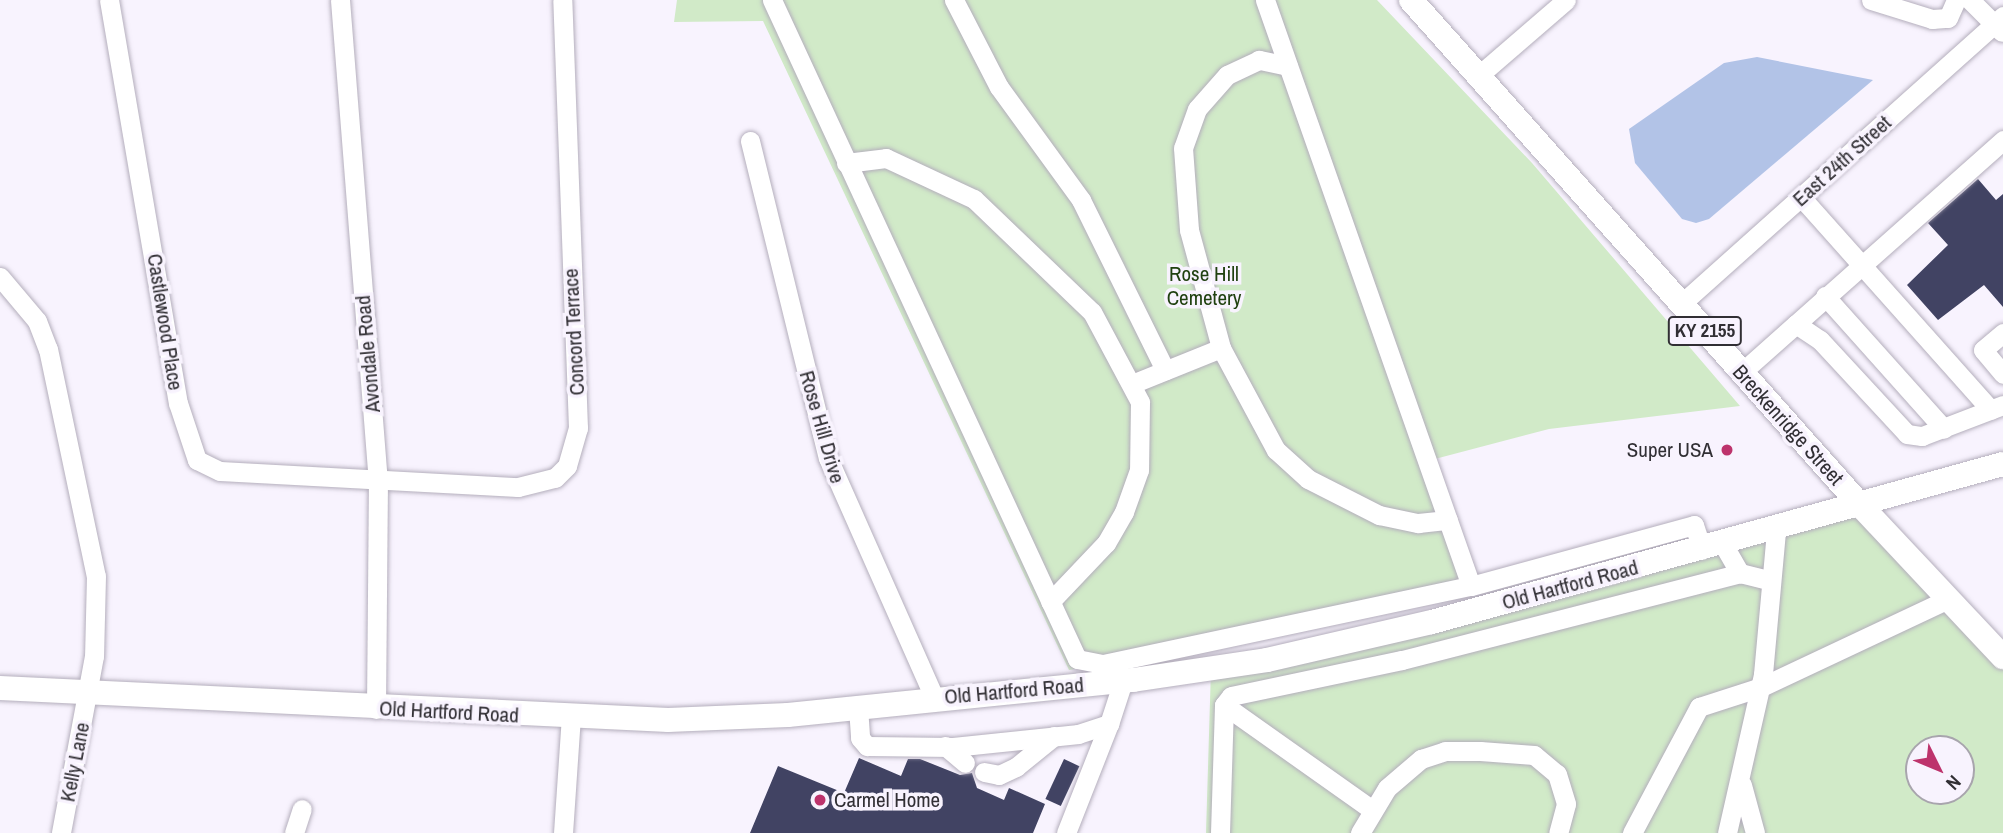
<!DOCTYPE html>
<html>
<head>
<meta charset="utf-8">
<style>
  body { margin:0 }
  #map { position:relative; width:2003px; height:833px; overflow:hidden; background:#f8f3fe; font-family:"Archivo Narrow",sans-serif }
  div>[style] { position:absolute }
  .green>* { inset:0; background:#d1eac8 }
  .water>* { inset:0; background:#b2c3e7 }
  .building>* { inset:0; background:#414363; transform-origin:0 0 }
  .roads { filter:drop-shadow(0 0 2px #b4aebc) drop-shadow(0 0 2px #b4aebc) }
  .minor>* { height:19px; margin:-9.5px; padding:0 9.5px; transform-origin:9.5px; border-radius:9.5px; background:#fff }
  .major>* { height:24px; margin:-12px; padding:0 12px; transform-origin:12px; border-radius:12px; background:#fff }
  .dots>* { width:19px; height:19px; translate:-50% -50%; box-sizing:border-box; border:4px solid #f8f3fe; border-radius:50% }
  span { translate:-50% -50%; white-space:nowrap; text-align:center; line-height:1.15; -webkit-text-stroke:7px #f8f3fe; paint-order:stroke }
  .shield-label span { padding:2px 5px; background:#f8f3fe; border:2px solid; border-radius:5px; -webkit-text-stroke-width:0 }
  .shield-label { font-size:19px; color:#312f34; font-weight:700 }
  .street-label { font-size:21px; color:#312f34 }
  .park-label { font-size:21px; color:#204110 }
  .poi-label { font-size:21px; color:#312f34 }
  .right { translate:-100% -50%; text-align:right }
  .left { translate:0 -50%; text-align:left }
  .north { position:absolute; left:1905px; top:735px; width:70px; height:70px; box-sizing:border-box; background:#f8f3fe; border:2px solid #a8a5ad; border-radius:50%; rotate:133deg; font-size:19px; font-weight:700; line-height:28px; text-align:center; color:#312f34 }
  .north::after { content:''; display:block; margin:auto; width:24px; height:32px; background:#bd336c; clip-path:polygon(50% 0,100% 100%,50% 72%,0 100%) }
</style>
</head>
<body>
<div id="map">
  <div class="green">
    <i style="clip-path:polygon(677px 0,1377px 0,1532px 163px,1740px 406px,1549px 429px,1431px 460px,1480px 589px,1287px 635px,1069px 670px,763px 21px,674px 22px)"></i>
    <i style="clip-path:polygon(evenodd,1861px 507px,2003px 657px,2003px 833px,1206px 833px,1211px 669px,1861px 507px,1919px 749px,1961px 749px,1961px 791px,1919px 791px,1919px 749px)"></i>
  </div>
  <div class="water">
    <i style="clip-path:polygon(1757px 57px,1873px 80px,1709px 219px,1696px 223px,1682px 219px,1635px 163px,1629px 129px,1724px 63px)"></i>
  </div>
  <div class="building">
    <i style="clip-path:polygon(1978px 179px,1996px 200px,2003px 194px,2003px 307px,1984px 285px,1938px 320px,1907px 285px,1948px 245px,1928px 223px)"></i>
    <i style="clip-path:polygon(859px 758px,901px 776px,908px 759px,920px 759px,960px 775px,972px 773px,977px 788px,1004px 800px,1009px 788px,1045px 804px,1033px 833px,750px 833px,778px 766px,844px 793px)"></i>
    <i style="left:1064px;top:759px;width:17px;height:44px;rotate:25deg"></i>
  </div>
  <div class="roads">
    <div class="minor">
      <i style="left:109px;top:0;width:409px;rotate:80.3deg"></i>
      <i style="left:178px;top:403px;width:60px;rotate:71.6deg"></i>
      <i style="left:197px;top:460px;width:25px;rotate:26deg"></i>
      <i style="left:220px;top:471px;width:298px;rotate:3.1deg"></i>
      <i style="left:518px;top:487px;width:38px;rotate:-14deg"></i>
      <i style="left:555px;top:478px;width:17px;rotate:-45deg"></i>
      <i style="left:567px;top:466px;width:40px;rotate:-74deg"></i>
      <i style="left:578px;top:428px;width:428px;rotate:-92.1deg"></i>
      <i style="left:340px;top:0;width:481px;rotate:85.5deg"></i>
      <i style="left:378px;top:479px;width:230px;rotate:90.5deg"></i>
      <i style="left:772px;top:0;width:726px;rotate:65.16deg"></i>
      <i style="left:1077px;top:659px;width:26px;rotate:11deg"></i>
      <i style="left:1103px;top:664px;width:376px;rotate:-12deg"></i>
      <i style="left:954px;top:0;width:98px;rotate:62.7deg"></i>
      <i style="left:999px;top:87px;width:140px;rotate:54deg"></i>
      <i style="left:1081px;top:200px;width:190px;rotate:63.7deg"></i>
      <i style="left:1265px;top:0;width:621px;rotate:70.63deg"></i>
      <i style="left:1471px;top:586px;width:231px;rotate:-15.3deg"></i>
      <i style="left:1694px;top:525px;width:26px;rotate:72deg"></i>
      <i style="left:1871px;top:0;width:64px;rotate:17.3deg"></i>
      <i style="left:1932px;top:19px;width:16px;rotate:-4deg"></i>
      <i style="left:1948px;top:18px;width:20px;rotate:-66deg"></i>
      <i style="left:1970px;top:0;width:45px;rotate:45deg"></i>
      <i style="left:1288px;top:66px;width:30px;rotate:-168deg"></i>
      <i style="left:1259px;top:60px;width:35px;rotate:155deg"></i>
      <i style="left:1227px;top:75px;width:45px;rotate:131.4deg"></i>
      <i style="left:1197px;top:109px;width:41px;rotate:109.7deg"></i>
      <i style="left:1183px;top:148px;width:82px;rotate:85.8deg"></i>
      <i style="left:1189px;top:230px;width:122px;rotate:74.8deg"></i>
      <i style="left:1221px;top:348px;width:116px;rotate:61.7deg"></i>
      <i style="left:1276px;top:450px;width:43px;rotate:42.2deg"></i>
      <i style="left:1308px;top:479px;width:80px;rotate:26.9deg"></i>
      <i style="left:1379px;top:515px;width:40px;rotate:12deg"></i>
      <i style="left:1418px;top:523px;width:30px;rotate:-6deg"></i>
      <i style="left:1478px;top:76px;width:116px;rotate:-40.8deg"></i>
      <i style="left:750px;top:141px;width:326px;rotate:76.2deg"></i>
      <i style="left:828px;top:458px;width:264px;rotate:66.1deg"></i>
      <i style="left:846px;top:163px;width:40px;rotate:-7.1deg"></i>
      <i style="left:886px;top:158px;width:97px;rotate:25deg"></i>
      <i style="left:974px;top:199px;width:163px;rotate:43.8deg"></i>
      <i style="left:1092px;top:312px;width:102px;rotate:61.9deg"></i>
      <i style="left:1140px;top:402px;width:68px;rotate:90.8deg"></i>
      <i style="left:1139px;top:470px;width:45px;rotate:109.7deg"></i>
      <i style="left:1124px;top:512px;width:36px;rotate:120deg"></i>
      <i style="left:1106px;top:543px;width:81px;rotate:133.5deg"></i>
      <i style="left:1801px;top:197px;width:285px;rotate:48.3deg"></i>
      <i style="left:0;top:277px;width:57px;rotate:49.9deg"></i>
      <i style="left:37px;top:321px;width:30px;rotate:69deg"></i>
      <i style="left:48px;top:349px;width:232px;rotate:78.1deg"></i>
      <i style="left:96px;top:576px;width:80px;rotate:91.4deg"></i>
      <i style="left:94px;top:656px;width:180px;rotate:100.6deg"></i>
      <i style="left:1825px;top:296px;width:178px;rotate:48.2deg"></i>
      <i style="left:1681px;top:304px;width:432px;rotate:-41.8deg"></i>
      <i style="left:1796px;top:324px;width:277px;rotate:-41.6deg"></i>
      <i style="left:2003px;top:333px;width:26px;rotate:140deg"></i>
      <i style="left:1983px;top:350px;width:31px;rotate:50deg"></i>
      <i style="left:1742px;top:372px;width:72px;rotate:-41.6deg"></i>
      <i style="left:1796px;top:324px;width:29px;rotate:34deg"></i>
      <i style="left:1820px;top:340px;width:128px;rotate:47.2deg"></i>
      <i style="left:1907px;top:434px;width:15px;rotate:8deg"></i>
      <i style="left:1922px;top:436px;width:87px;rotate:-20.9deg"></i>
      <i style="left:1132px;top:384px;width:96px;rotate:-22deg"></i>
      <i style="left:1723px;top:544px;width:34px;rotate:60deg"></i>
      <i style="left:1740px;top:573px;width:32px;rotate:14deg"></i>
      <i style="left:858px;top:707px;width:31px;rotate:86deg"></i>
      <i style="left:860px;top:738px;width:11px;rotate:49deg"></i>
      <i style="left:867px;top:746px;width:86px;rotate:0.7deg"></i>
      <i style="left:953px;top:747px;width:126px;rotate:-5.9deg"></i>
      <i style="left:1078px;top:734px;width:33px;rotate:-18deg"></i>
      <i style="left:1109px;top:724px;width:45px;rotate:-72deg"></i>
      <i style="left:945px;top:746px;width:26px;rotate:40deg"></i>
      <i style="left:984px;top:772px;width:15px;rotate:11deg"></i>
      <i style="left:999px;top:775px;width:19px;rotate:-25deg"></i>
      <i style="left:1016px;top:767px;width:49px;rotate:-39.2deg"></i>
      <i style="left:1742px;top:785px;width:50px;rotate:74.8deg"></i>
      <i style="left:1371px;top:809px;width:180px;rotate:-144.7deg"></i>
      <i style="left:1224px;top:705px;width:11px;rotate:-52deg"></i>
      <i style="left:1231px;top:696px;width:175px;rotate:-11.9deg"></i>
      <i style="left:1402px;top:660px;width:349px;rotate:-14.4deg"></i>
      <i style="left:294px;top:833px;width:25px;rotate:-72deg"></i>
      <i style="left:563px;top:833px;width:116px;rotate:-86.1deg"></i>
      <i style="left:1066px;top:833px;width:117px;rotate:-68.5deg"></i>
      <i style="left:1220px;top:833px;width:128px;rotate:-88.2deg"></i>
      <i style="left:1360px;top:833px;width:52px;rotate:-59deg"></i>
      <i style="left:1387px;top:788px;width:45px;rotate:-40.5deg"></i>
      <i style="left:1421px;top:759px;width:25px;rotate:-18deg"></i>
      <i style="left:1445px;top:751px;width:35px"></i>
      <i style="left:1480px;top:751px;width:54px;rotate:4.2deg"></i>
      <i style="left:1534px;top:755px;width:30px;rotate:40deg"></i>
      <i style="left:1557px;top:774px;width:31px;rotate:73deg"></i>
      <i style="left:1566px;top:804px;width:30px;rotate:105deg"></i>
      <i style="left:1632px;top:833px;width:143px;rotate:-62deg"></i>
      <i style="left:1699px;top:707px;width:65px;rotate:-17.9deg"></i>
      <i style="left:1761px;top:687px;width:207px;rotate:-25.2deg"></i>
      <i style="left:1727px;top:833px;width:163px;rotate:-77.2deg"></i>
      <i style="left:1763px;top:674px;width:145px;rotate:-84.8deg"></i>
    </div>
    <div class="major">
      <i style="left:1411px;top:0;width:679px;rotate:48.35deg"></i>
      <i style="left:1862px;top:507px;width:206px;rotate:46.8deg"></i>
      <i style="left:0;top:688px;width:669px;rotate:2.74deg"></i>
      <i style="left:668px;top:720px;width:120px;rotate:-2.4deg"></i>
      <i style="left:788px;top:715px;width:347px;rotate:-5.8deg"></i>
      <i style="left:1133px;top:680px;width:135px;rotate:-8.5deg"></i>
      <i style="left:1267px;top:660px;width:169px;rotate:-13deg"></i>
      <i style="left:1432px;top:622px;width:592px;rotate:-15.47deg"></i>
    </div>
  </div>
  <div class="dots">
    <i style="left:1727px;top:450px;background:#bd336c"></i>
    <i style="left:820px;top:800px;background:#bd336c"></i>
  </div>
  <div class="shield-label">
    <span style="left:1705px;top:331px">KY 2155</span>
  </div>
  <div class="street-label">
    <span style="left:1842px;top:161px;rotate:-42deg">East 24th Street</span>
    <span style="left:165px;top:322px;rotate:81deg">Castlewood Place</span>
    <span style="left:574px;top:332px;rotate:-93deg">Concord Terrace</span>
    <span style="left:368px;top:354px;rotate:-95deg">Avondale Road</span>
    <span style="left:1788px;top:425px;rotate:48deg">Breckenridge Street</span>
    <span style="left:822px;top:427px;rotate:74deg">Rose Hill Drive</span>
    <span style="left:1570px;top:585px;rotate:-15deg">Old Hartford Road</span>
    <span style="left:1014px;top:691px;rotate:-5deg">Old Hartford Road</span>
    <span style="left:449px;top:712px;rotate:3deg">Old Hartford Road</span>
    <span style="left:75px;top:762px;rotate:-79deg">Kelly Lane</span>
  </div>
  <div class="park-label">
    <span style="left:1204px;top:286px">Rose Hill<br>Cemetery</span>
  </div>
  <div class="poi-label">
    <span class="right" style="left:1713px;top:450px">Super USA</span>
    <span class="left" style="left:834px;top:800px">Carmel Home</span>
  </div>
  <div class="north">N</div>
</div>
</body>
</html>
